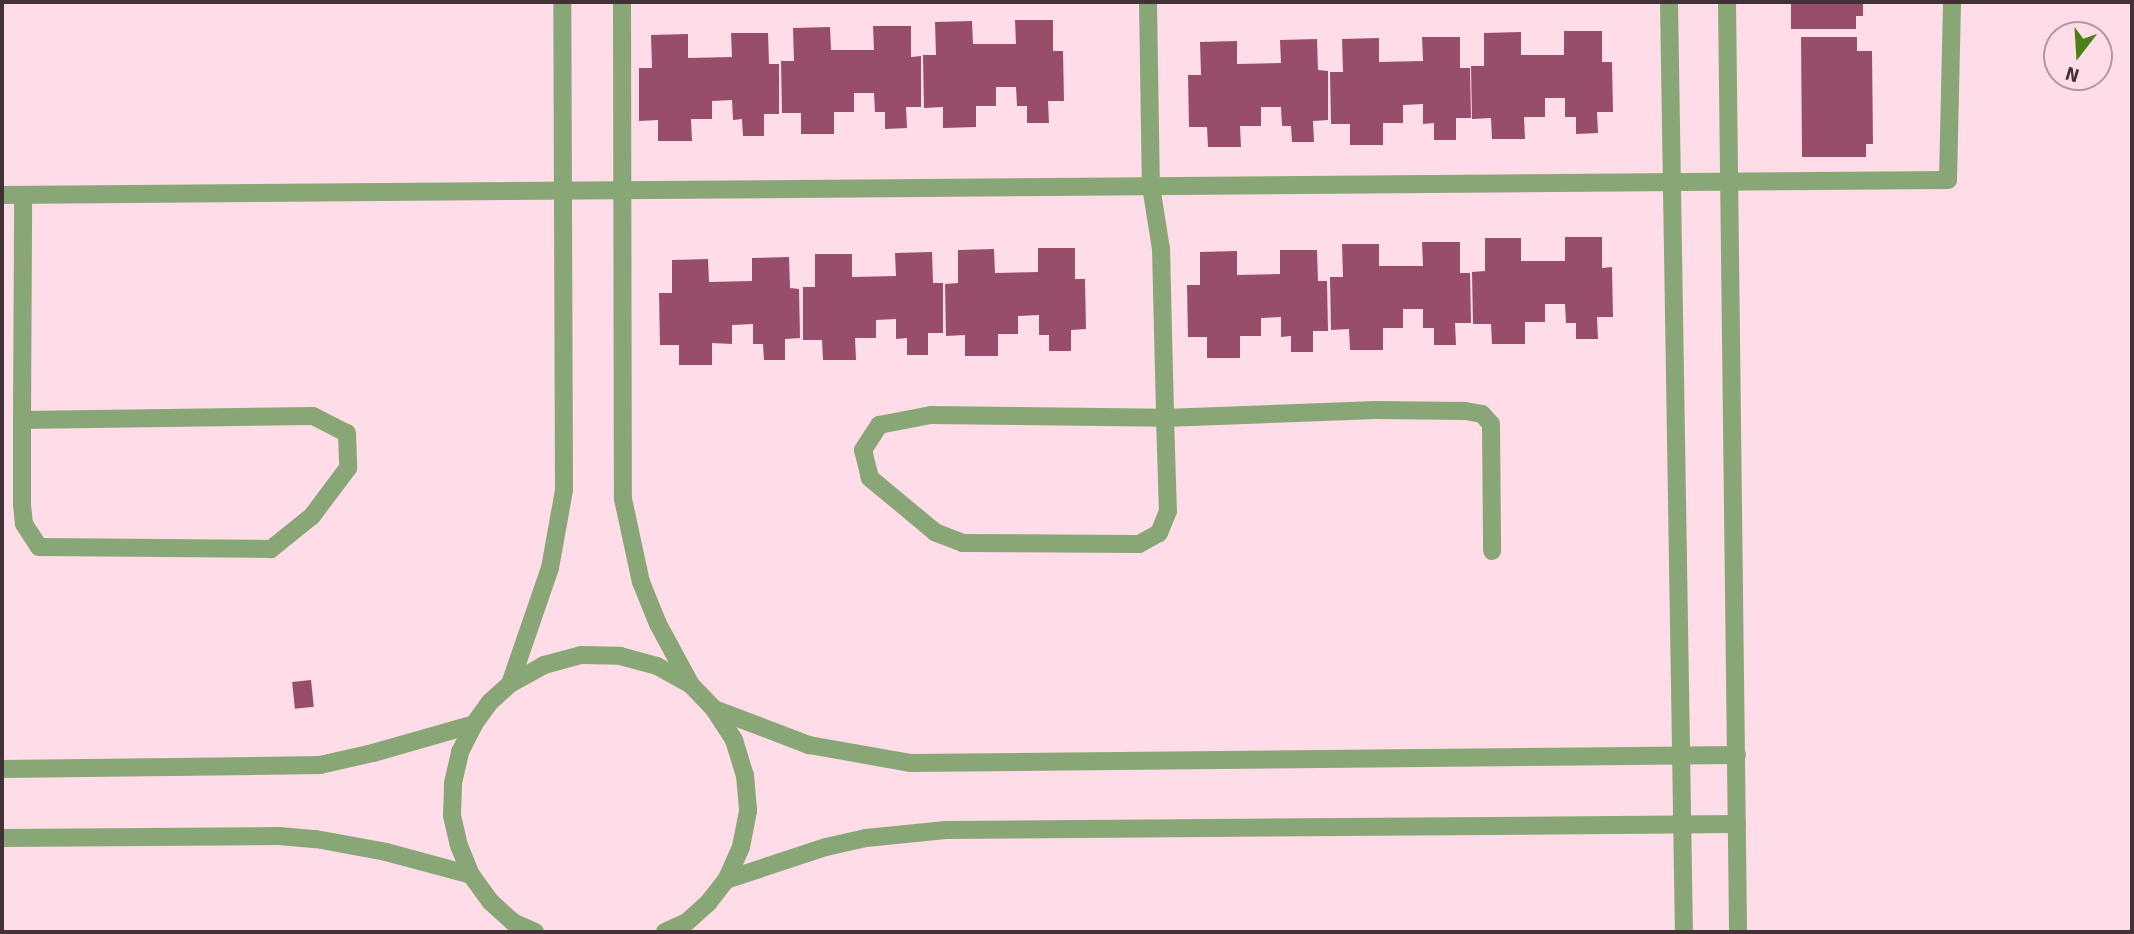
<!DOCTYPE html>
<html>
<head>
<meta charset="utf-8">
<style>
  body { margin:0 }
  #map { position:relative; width:2134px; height:934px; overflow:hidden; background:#fedce8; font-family:Signika,sans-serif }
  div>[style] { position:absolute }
  .building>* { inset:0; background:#984d6b; transform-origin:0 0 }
  .minor>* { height:18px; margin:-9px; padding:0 9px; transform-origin:9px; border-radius:9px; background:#89a676 }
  span { translate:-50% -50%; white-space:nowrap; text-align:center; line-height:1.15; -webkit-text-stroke:7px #fedce8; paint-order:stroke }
  .frame { position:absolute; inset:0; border:4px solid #423237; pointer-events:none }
  .north { position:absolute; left:2043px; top:21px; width:70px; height:70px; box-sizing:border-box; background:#fedce8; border:2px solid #b398a1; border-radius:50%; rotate:197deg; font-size:19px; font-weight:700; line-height:28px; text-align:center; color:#423237 }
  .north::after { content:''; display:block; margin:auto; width:24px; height:32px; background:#4b8016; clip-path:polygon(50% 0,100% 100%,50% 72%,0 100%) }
</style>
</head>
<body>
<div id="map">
  <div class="building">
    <i style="clip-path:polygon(1791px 2px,1863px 2px,1863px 16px,1856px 16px,1856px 29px,1791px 29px)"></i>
    <i style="clip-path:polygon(1015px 20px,1053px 20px,1053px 51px,1063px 51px,1064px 101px,1048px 101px,1049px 123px,1027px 123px,1027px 106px,1017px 106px,1016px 87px,996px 87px,996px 106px,976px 106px,976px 127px,943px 128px,943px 107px,924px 108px,923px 55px,936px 55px,935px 22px,972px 21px,973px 44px,1016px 44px)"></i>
    <i style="clip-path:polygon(873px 26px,911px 26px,911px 57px,921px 56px,921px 107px,906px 107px,907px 128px,885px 129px,885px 112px,875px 112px,874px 93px,854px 93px,854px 112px,834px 112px,834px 134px,801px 134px,801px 113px,782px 113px,781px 61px,794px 61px,793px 28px,830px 27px,831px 50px,874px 50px)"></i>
    <i style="clip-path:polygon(1564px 31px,1602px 31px,1602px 62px,1612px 62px,1613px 112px,1597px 112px,1598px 133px,1576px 134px,1576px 117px,1565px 117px,1565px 98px,1545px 98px,1545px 117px,1524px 117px,1525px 139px,1492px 139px,1491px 118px,1472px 119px,1471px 66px,1484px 66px,1484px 33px,1521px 32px,1521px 55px,1564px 55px)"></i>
    <i style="clip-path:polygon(731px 33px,768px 33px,769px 64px,779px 64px,779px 114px,764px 114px,764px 136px,743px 136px,742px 119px,733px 120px,732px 100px,712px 101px,712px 119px,691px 119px,692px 141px,658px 141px,658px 120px,639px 121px,639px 68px,652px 68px,651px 35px,688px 34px,688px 58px,732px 57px)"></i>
    <i style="clip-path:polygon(1422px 37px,1460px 37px,1460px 68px,1470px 68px,1471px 118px,1456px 118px,1456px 140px,1434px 140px,1434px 123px,1423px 124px,1423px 104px,1403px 105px,1403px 123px,1383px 123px,1383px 145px,1350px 145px,1350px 124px,1331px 124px,1330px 72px,1343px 72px,1342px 39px,1379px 38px,1379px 62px,1423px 61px)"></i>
    <i style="clip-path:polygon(1801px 37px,1857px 37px,1857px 51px,1872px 51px,1873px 144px,1866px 144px,1866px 157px,1802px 157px)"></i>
    <i style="clip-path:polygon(1317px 39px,1318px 70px,1328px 71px,1328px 120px,1313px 121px,1314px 142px,1292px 142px,1291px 126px,1282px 126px,1281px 107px,1261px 107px,1261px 126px,1240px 126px,1241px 147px,1208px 147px,1207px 127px,1189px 127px,1188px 75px,1201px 75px,1200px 42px,1237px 41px,1237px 64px,1281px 63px,1280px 40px)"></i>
    <i style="clip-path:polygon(1565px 237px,1602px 237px,1602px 268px,1612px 267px,1613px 317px,1597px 317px,1598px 339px,1576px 339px,1576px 323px,1566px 323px,1565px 304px,1545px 304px,1545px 322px,1525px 322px,1525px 344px,1492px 344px,1491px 324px,1473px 324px,1472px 272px,1485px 271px,1485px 238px,1521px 238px,1521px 261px,1565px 261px)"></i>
    <i style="clip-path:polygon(1422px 242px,1460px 242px,1460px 273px,1470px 273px,1471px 323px,1455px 323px,1456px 345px,1434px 345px,1434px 328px,1423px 328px,1423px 309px,1403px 309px,1403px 328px,1383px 328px,1383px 350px,1350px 350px,1349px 329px,1331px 330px,1330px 277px,1343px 277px,1342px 244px,1379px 244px,1379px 266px,1423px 266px)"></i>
    <i style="clip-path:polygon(1038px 248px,1075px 248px,1075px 279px,1085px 279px,1086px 329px,1071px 330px,1071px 351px,1049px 351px,1049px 335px,1039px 335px,1039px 315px,1018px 316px,1018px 334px,998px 334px,998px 356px,965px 356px,965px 335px,946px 336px,945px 284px,958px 283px,958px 250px,994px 249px,995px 273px,1038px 272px)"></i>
    <i style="clip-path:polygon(1280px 250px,1317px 250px,1318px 281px,1327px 281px,1328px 331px,1313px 331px,1313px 352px,1291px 352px,1291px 336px,1281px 337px,1281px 317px,1261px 318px,1261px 336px,1240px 336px,1240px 358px,1207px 358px,1207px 337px,1188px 337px,1187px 285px,1200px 285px,1200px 252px,1237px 251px,1237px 275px,1280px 274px)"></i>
    <i style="clip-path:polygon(932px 252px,933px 283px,943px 283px,943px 333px,928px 333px,928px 355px,907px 355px,907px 338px,896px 339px,896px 319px,876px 320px,876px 338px,855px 338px,856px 360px,823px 360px,822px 340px,803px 340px,803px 287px,815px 287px,815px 254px,852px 254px,852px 277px,896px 276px,895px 253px)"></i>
    <i style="clip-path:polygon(789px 257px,790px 288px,799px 289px,800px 338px,785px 339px,785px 360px,764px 360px,763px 344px,753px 344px,753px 324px,732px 325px,732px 344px,712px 343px,712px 365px,679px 365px,679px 345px,660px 345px,659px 293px,672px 293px,672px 260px,708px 259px,709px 282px,752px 281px,752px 258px)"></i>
    <i style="left:311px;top:680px;width:27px;height:19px;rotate:84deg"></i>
  </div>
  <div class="minor">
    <i style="left:622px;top:2px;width:497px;rotate:89.9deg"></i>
    <i style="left:623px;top:499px;width:85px;rotate:77.8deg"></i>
    <i style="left:641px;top:582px;width:45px;rotate:68deg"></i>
    <i style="left:658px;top:624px;width:69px;rotate:61.6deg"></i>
    <i style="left:1148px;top:2px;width:184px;rotate:89.1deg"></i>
    <i style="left:1151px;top:186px;width:64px;rotate:81deg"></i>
    <i style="left:1161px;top:249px;width:169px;rotate:88.6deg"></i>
    <i style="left:1165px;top:418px;width:93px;rotate:88.2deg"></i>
    <i style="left:1168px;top:511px;width:24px;rotate:112deg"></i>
    <i style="left:1159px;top:533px;width:23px;rotate:151deg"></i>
    <i style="left:1139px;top:544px;width:176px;rotate:-179.7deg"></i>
    <i style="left:963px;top:543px;width:30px;rotate:-159deg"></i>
    <i style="left:935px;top:532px;width:85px;rotate:-140.3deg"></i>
    <i style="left:870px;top:478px;width:29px;rotate:-104deg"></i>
    <i style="left:863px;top:450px;width:30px;rotate:-57deg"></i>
    <i style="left:879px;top:425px;width:53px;rotate:-10.9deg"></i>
    <i style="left:931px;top:415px;width:234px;rotate:0.7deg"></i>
    <i style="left:1165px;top:418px;width:211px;rotate:-2.2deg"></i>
    <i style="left:1376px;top:410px;width:89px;rotate:0.6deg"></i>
    <i style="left:1465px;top:411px;width:17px;rotate:10deg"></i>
    <i style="left:1482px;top:414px;width:13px;rotate:48deg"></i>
    <i style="left:1491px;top:424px;width:127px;rotate:89.5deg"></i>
    <i style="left:1669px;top:2px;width:930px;rotate:89.08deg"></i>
    <i style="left:1727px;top:2px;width:930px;rotate:89.32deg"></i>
    <i style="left:2px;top:195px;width:1946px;rotate:-0.44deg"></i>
    <i style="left:1948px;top:180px;width:178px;rotate:-88.7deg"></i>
    <i style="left:22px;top:420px;width:291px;rotate:-0.8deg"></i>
    <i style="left:313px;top:416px;width:38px;rotate:27deg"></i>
    <i style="left:347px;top:433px;width:35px;rotate:88deg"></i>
    <i style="left:348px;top:468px;width:60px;rotate:126.9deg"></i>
    <i style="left:312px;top:516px;width:53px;rotate:141.2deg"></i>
    <i style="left:271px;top:549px;width:232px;rotate:-179.5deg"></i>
    <i style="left:39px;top:547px;width:27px;rotate:-123deg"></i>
    <i style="left:24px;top:524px;width:20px;rotate:-96deg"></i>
    <i style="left:22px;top:504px;width:84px;rotate:-90deg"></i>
    <i style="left:22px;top:420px;width:225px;rotate:-89.7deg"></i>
    <i style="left:510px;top:684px;width:123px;rotate:-71deg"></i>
    <i style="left:550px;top:568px;width:79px;rotate:-79.8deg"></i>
    <i style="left:564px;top:490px;width:488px;rotate:-90.2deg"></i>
    <i style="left:714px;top:709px;width:102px;rotate:20.8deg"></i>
    <i style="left:809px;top:745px;width:104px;rotate:10deg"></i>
    <i style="left:911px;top:763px;width:826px;rotate:-0.55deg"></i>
    <i style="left:2px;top:769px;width:318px;rotate:-0.7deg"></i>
    <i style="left:320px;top:765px;width:54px;rotate:-12.8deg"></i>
    <i style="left:373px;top:753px;width:105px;rotate:-16deg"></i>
    <i style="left:2px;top:838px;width:277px;rotate:-0.4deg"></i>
    <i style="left:279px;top:836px;width:37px;rotate:5deg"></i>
    <i style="left:316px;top:839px;width:71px;rotate:10.5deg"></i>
    <i style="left:386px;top:852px;width:88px;rotate:15.1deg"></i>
    <i style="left:726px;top:880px;width:105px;rotate:-18.3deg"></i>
    <i style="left:826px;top:847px;width:41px;rotate:-12.7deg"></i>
    <i style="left:866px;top:838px;width:80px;rotate:-5.7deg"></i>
    <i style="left:946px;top:830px;width:791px;rotate:-0.43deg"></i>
    <i style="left:535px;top:932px;width:24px;rotate:-156deg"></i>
    <i style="left:513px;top:922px;width:31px;rotate:-138deg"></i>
    <i style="left:490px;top:901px;width:32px;rotate:-126deg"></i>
    <i style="left:471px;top:875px;width:31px;rotate:-112deg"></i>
    <i style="left:459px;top:846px;width:32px;rotate:-103deg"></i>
    <i style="left:452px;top:815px;width:32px;rotate:-88deg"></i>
    <i style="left:453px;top:783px;width:32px;rotate:-77deg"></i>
    <i style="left:460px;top:752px;width:31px;rotate:-63deg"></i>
    <i style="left:474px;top:724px;width:27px;rotate:-54deg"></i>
    <i style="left:490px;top:702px;width:27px;rotate:-42deg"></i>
    <i style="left:510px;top:684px;width:39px;rotate:-29deg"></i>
    <i style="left:544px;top:665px;width:38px;rotate:-15deg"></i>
    <i style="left:581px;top:655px;width:39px;rotate:1deg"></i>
    <i style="left:620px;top:656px;width:38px;rotate:15deg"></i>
    <i style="left:657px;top:666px;width:39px;rotate:29deg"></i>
    <i style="left:691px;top:685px;width:33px;rotate:46deg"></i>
    <i style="left:714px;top:709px;width:37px;rotate:57deg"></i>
    <i style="left:734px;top:740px;width:37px;rotate:73deg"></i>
    <i style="left:745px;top:775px;width:36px;rotate:85deg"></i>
    <i style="left:748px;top:811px;width:37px;rotate:101deg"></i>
    <i style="left:741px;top:847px;width:36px;rotate:114deg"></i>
    <i style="left:726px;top:880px;width:29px;rotate:128deg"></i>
    <i style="left:708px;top:903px;width:28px;rotate:138deg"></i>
    <i style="left:687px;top:922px;width:24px;rotate:156deg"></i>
  </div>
  <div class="frame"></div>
  <div class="north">N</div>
</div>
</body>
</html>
